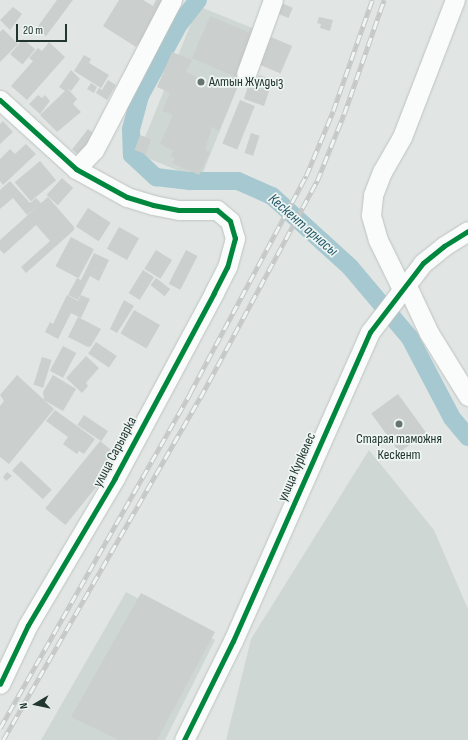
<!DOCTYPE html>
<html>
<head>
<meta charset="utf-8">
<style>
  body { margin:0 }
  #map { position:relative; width:468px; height:740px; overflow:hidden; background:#e1e6e4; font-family:"Sofia Sans Condensed",sans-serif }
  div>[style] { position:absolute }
  .built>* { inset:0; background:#cfd7d4; transform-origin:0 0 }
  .canal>* { height:18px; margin:-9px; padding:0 9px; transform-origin:9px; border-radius:9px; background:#a6c8d0 }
  .building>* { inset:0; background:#cbcfce; transform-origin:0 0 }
  .roads { filter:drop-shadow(0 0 1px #bec3c1) drop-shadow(0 0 1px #bec3c1) }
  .minor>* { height:19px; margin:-9.5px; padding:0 9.5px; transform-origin:9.5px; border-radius:9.5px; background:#fafbfb }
  .rail>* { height:4.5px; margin-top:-2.25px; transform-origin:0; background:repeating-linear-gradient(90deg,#eef5f2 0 9px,#c6c8c8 0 18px); box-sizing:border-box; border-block:1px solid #c6c8c8 }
  .cycleway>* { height:5px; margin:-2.5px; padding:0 2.5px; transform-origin:2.5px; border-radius:2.5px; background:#00873e }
  .dots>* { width:11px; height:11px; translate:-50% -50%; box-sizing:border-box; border:2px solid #eef5f2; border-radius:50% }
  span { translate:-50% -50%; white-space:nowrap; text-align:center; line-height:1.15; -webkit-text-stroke:3.5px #eef5f2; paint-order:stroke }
  .poi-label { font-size:14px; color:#223631 }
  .left { translate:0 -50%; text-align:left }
  .street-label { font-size:14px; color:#223631 }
  .water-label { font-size:15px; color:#245a6a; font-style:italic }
  .north { position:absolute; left:16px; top:684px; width:40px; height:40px; -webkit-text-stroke:3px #eef5f2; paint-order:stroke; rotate:261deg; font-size:11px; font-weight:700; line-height:16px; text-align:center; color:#223631 }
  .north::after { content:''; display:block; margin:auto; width:14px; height:18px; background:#223631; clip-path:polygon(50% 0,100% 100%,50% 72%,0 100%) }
  .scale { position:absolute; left:16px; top:24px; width:51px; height:18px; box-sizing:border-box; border:2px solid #223631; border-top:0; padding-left:5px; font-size:12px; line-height:14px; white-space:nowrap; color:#223631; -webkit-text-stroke:3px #eef5f2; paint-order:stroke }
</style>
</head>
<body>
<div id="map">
  <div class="built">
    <i style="left:198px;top:6px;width:67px;height:160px;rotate:22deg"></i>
    <i style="clip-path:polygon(369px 450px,434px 530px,468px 609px,468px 740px,226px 740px,251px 639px)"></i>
    <i style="clip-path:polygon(126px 592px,215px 640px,165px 740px,41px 740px)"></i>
  </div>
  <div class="canal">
    <i style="left:198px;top:0;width:33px;rotate:128deg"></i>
    <i style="left:178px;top:26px;width:80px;rotate:118.5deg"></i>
    <i style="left:140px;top:96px;width:35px;rotate:105deg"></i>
    <i style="left:131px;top:130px;width:25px;rotate:88deg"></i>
    <i style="left:132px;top:155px;width:33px;rotate:43deg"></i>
    <i style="left:156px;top:177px;width:34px;rotate:7deg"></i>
    <i style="left:190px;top:181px;width:48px"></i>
    <i style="left:238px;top:181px;width:37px;rotate:24deg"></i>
    <i style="left:272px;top:196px;width:105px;rotate:42.3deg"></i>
    <i style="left:350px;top:267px;width:93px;rotate:49.8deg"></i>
    <i style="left:410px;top:338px;width:90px;rotate:62.3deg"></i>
    <i style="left:452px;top:418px;width:25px;rotate:50deg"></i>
  </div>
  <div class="building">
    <i style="clip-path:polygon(57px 0,73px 0,46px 36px,36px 29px)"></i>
    <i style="clip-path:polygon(119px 0,143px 0,153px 6px,156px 0,163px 0,161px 10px,156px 8px,163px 12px,136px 47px,103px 26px)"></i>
    <i style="left:279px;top:2px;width:15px;height:11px;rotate:23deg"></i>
    <i style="clip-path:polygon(13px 7px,22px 14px,10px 30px,0 20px)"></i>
    <i style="left:210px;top:16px;width:51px;height:46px;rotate:23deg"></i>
    <i style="clip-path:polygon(319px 17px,333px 20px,330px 31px,320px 28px,321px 24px,317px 23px)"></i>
    <i style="clip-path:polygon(3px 29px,18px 44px,0 62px,0 32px)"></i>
    <i style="left:271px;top:37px;width:23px;height:30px;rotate:23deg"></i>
    <i style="left:23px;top:39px;width:16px;height:20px;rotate:40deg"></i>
    <i style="clip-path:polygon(49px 42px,65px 57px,27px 100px,11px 86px,33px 61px,29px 58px,38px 48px,42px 51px)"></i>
    <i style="clip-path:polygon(172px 52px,192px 60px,186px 72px,219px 86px,222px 79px,238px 86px,219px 131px,209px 126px,211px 130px,205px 150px,210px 152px,199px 175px,172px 163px,175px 158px,171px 156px,173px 150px,160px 144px,173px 115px,162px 111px,170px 93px,157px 87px)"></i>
    <i style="clip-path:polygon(84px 55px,91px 59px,89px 63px,109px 75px,101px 88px,74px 71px)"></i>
    <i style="clip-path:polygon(71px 70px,80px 79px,71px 91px,67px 88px,77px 99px,73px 104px,81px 112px,57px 132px,40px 115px,65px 91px,59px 87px)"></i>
    <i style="clip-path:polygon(259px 75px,273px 80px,264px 106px,244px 99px,250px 79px,257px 81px)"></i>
    <i style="clip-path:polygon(108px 80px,116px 85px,107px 100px,96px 93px,99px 88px,102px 90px)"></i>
    <i style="clip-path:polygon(91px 83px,97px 87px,94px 93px,87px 89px)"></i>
    <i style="clip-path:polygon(38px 95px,42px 98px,45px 95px,50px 101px,40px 114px,29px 104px)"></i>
    <i style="left:240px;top:100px;width:16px;height:47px;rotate:22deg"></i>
    <i style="clip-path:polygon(3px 121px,13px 132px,0 144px,0 124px)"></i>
    <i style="left:88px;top:129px;width:11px;height:26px;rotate:38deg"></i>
    <i style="left:251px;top:133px;width:9px;height:21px;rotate:18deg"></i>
    <i style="left:140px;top:135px;width:12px;height:16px;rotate:20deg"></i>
    <i style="clip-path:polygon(26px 144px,36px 154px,3px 185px,0 181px,0 159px,10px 149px,15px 154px)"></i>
    <i style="left:40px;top:161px;width:25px;height:33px;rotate:50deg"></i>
    <i style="left:62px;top:178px;width:15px;height:23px;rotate:42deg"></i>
    <i style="clip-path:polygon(10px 181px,30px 203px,36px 198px,41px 203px,48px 197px,74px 227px,74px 230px,26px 273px,21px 267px,50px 241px,36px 225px,4px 254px,0 250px,0 240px,39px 205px,27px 215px,13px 198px,0 209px,0 190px)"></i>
    <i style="left:88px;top:208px;width:27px;height:22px;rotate:33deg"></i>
    <i style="left:119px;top:227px;width:23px;height:25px;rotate:29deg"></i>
    <i style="left:71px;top:237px;width:26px;height:33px;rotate:28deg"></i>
    <i style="left:156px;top:250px;width:19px;height:22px;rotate:32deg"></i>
    <i style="left:186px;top:250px;width:13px;height:38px;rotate:27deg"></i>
    <i style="clip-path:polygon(94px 253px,109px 260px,99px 281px,90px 276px,78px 300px,68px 295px,77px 278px,81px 280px)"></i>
    <i style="left:143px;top:270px;width:13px;height:27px;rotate:32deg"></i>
    <i style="left:156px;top:278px;width:18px;height:9px;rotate:38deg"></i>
    <i style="clip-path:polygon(67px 295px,78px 301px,81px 295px,90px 299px,81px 318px,71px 313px,58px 339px,45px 332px,50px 322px,53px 324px)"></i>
    <i style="clip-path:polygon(124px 300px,134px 306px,117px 333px,110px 329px)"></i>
    <i style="left:134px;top:310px;width:30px;height:27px;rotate:30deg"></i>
    <i style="clip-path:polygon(78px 317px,101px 329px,91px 346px,88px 347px,68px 337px)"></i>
    <i style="left:96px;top:342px;width:25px;height:14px;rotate:34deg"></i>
    <i style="left:63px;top:346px;width:15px;height:28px;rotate:28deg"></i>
    <i style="clip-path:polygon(86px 356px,99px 368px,86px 383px,88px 386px,82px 393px,66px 378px)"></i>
    <i style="left:42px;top:357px;width:10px;height:29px;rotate:17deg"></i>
    <i style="clip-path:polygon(17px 375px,54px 409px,9px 464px,0 457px,0 406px,4px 401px,0 395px)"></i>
    <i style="clip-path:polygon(53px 375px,76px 389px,63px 411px,44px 400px,43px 392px)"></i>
    <i style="left:398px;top:394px;width:48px;height:33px;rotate:54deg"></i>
    <i style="clip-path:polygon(55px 410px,95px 439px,84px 454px,79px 451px,77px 454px,63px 444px,68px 437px,46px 421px)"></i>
    <i style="left:84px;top:415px;width:29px;height:12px;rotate:34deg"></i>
    <i style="clip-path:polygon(126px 426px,133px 430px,128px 436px,122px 432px)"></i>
    <i style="left:100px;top:441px;width:26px;height:87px;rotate:39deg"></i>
    <i style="left:21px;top:461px;width:42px;height:13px;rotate:43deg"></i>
    <i style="clip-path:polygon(7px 472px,12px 476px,6px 481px,3px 477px)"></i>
    <i style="clip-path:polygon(141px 593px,215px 632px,157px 740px,119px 740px,71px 717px)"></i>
  </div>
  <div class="roads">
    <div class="minor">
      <i style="left:246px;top:74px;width:79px;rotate:-70deg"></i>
      <i style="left:0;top:100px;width:103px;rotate:42.2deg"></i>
      <i style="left:76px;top:169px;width:58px;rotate:28.8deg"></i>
      <i style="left:127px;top:197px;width:27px;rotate:17deg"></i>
      <i style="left:153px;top:205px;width:26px;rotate:11deg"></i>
      <i style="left:179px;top:210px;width:38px"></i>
      <i style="left:217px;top:210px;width:17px;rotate:40deg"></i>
      <i style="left:230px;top:221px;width:18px;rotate:74deg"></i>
      <i style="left:235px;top:238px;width:30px;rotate:105deg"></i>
      <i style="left:227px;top:267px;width:29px;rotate:117deg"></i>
      <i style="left:214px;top:293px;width:210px;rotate:118.2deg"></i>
      <i style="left:115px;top:478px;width:171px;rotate:120.6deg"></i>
      <i style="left:28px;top:625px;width:65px;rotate:115.4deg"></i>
      <i style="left:76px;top:169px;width:26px;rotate:-47deg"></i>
      <i style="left:94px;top:150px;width:169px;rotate:-62.5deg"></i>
      <i style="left:406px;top:284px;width:54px;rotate:64.9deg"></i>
      <i style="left:429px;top:333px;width:74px;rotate:58.2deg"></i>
      <i style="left:402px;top:289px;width:55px;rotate:-116.1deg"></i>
      <i style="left:378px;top:240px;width:26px;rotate:-106deg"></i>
      <i style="left:371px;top:215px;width:20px;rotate:-84deg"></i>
      <i style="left:373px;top:195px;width:25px;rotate:-69deg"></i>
      <i style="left:382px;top:172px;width:40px;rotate:-60.3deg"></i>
      <i style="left:402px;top:137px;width:147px;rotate:-68.9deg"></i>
      <i style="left:184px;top:740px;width:110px;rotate:-63.7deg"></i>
      <i style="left:233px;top:641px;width:338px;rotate:-66.1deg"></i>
      <i style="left:370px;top:332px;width:87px;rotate:-52.5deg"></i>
      <i style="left:423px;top:263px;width:27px;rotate:-39deg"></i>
      <i style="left:444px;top:246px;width:28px;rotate:-32deg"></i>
    </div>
  </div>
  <div class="rail">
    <i style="left:0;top:728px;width:385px;rotate:-60.4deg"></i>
    <i style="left:190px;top:393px;width:246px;rotate:-61.9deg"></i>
    <i style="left:306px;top:176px;width:70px;rotate:-67.4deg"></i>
    <i style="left:333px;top:111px;width:118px;rotate:-70.6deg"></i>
    <i style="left:3px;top:740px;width:395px;rotate:-60.1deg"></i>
    <i style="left:200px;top:398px;width:247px;rotate:-61.7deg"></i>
    <i style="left:317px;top:181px;width:72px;rotate:-68.1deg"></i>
    <i style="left:344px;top:114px;width:121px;rotate:-70.7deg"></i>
  </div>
  <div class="cycleway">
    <i style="left:0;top:100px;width:103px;rotate:42.2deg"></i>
    <i style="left:76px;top:169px;width:58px;rotate:28.8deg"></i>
    <i style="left:127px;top:197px;width:27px;rotate:17deg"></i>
    <i style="left:153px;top:205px;width:26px;rotate:11deg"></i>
    <i style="left:179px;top:210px;width:38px"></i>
    <i style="left:217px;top:210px;width:17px;rotate:40deg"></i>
    <i style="left:230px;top:221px;width:18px;rotate:74deg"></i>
    <i style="left:235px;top:238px;width:30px;rotate:105deg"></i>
    <i style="left:227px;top:267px;width:29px;rotate:117deg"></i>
    <i style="left:214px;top:293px;width:210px;rotate:118.2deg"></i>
    <i style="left:115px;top:478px;width:171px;rotate:120.6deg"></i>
    <i style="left:28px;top:625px;width:65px;rotate:115.4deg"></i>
    <i style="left:184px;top:740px;width:110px;rotate:-63.7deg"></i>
    <i style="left:233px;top:641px;width:338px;rotate:-66.1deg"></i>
    <i style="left:370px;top:332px;width:87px;rotate:-52.5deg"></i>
    <i style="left:423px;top:263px;width:27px;rotate:-39deg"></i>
    <i style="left:444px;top:246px;width:28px;rotate:-32deg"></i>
  </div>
  <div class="dots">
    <i style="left:201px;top:82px;background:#657470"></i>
    <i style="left:399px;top:424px;background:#657470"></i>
  </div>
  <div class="poi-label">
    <span class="left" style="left:209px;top:82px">Алтын Жулдыз</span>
    <span style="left:399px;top:447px">Старая таможня<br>Кескент</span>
  </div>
  <div class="street-label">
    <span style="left:115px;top:452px;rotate:-62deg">улица Сарыарка</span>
    <span style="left:297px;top:467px;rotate:-66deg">улица Куркелес</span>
  </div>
  <div class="water-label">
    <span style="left:303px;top:225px;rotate:41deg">Кескент арнасы</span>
  </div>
  <div class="north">N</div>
  <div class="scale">20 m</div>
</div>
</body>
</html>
